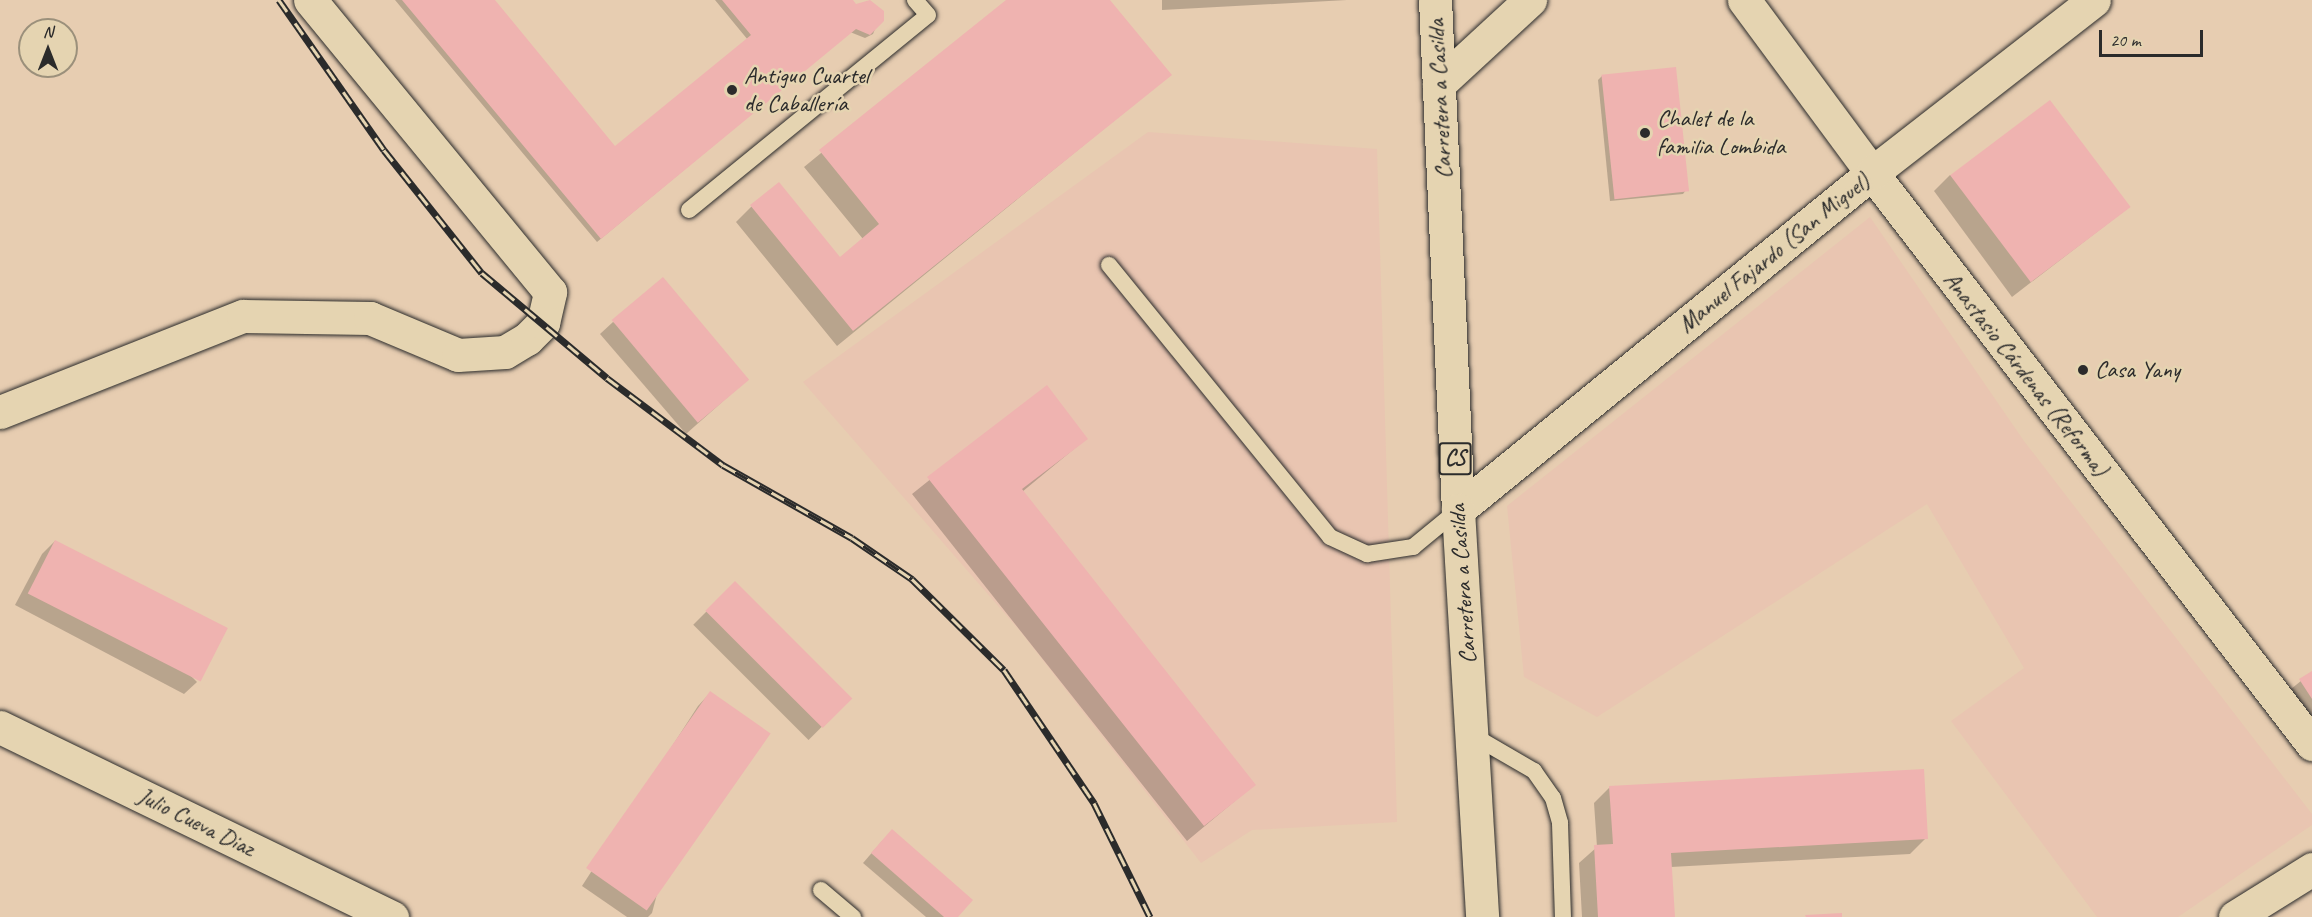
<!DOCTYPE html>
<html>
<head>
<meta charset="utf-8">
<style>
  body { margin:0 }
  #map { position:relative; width:2312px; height:917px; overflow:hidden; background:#e7cdb1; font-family:Caveat,sans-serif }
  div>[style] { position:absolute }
  .built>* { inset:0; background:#e9c5b1 }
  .shadow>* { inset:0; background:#0003; transform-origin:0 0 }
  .building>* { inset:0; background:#efb3b0; transform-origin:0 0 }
  .roads { filter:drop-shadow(0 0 2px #2b2b2b) drop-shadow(0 0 2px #2b2b2b) }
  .lane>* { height:16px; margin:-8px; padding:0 8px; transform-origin:8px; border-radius:8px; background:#e5d4b1 }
  .street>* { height:33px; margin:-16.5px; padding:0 16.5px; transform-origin:16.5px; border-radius:16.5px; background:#e5d4b1 }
  .primary>* { height:33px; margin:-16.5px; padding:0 16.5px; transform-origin:16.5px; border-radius:16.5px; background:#e5d4b1 }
  .rail>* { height:7px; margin-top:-3.5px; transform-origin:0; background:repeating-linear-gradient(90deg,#e5d4b1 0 14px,#2b2b2b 0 28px); box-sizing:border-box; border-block:2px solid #2b2b2b }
  .dots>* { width:16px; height:16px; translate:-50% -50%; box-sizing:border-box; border:3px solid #e5d4b1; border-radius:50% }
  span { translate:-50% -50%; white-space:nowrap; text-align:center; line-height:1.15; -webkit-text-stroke:5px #e5d4b1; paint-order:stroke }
  .shield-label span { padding:2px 4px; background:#e5d4b1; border:2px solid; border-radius:4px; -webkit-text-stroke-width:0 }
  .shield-label { font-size:22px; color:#2b2b2b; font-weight:700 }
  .poi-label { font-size:24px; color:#2b2b2b }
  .left { translate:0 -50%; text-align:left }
  .street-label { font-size:24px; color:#2b2b2b }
  .north { position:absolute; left:18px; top:18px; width:60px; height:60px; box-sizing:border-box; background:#e5d4b1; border:2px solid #9b907b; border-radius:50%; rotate:0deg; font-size:16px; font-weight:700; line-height:24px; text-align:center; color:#2b2b2b }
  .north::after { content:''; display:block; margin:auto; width:21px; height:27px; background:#2b2b2b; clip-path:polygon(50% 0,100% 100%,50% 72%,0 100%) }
  .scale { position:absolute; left:2099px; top:30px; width:104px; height:27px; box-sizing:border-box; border:3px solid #2b2b2b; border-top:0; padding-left:8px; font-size:18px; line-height:21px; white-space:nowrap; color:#2b2b2b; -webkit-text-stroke:4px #e5d4b1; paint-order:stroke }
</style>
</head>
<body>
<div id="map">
  <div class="built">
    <i style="clip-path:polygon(1148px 132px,1377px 149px,1397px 822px,1252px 830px,1201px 863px,1020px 631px,803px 382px)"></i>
    <i style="clip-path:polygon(1870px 217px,2024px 441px,2312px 814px,2312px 825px,2178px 917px,2097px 917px,1951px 721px,2024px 668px,1927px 504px,1597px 717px,1524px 677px,1507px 506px)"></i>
  </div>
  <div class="shadow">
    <i style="clip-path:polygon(395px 0,493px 0,615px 148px,748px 40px,715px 0,851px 0,856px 6px,869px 1px,882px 12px,873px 34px,865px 38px,850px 32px,597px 242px)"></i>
    <i style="clip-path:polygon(1008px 0,1108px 0,1170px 75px,837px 346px,736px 222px,752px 206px,840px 259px,863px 239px,804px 167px)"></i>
    <i style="clip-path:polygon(1162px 0,1347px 0,1162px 10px)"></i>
    <i style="clip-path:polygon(1602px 76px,1686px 190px,1683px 194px,1610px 201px,1598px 80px)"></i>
    <i style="clip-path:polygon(1950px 175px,2128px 208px,2012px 297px,1934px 191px)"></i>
    <i style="clip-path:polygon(613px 322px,748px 379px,686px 434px,600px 334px)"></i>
    <i style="clip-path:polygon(1046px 387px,1086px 439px,1022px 492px,1254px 785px,1187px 841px,912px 494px)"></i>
    <i style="clip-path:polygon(55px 541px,197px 682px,184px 694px,15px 605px,42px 554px)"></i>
    <i style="left:735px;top:583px;width:163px;height:59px;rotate:45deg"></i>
    <i style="clip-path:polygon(2312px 672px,2312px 720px,2291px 689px)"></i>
    <i style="clip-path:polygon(710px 693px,652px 913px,648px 917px,627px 917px,582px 886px,698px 706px)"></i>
    <i style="clip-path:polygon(1610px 787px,1926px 838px,1910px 854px,1671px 867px,1673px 917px,1582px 917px,1579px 863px,1597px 847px,1594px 803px)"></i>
    <i style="clip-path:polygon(883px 840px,956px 917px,926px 917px,863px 863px)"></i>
  </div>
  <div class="building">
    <i style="clip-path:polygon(402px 0,495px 0,615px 146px,751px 35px,722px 0,853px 0,856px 4px,870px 0,884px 11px,884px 21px,870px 35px,856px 29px,601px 239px)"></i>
    <i style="clip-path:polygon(1006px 0,1110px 0,1172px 75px,853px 331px,750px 205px,779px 182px,840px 257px,879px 224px,819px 150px)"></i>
    <i style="left:1676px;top:67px;width:125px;height:75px;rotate:84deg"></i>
    <i style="left:2050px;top:100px;width:134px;height:125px;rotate:53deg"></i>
    <i style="left:663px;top:277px;width:134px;height:67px;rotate:50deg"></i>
    <i style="clip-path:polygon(1047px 385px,1088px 439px,1022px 489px,1256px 785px,1204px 826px,927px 477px)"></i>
    <i style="left:55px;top:540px;width:194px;height:60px;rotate:27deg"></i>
    <i style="left:735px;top:581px;width:166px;height:42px;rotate:45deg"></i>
    <i style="clip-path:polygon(2312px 671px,2312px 699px,2299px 679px)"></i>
    <i style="left:710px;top:691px;width:74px;height:216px;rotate:35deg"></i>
    <i style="clip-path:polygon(1924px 769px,1928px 839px,1671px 853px,1675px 917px,1598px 917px,1594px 845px,1613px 844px,1609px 786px)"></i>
    <i style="clip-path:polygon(892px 829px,973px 900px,958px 917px,944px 917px,871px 853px)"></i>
    <i style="clip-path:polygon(1842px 913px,1842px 917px,1806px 917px,1805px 915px)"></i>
  </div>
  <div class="roads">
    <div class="lane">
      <i style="left:689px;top:210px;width:308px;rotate:-39.2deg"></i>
      <i style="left:928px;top:15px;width:20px;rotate:-131deg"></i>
      <i style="left:1109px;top:265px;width:350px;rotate:50.9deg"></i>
      <i style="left:1330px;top:537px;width:41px;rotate:24.7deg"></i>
      <i style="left:1367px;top:554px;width:47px;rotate:-8.7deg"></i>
      <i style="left:1413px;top:547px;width:58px;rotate:-39.4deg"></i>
      <i style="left:1472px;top:735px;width:72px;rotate:30.1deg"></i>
      <i style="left:1534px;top:771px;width:33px;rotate:55deg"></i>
      <i style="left:1553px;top:798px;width:26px;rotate:74deg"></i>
      <i style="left:1560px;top:823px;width:94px;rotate:88.2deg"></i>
      <i style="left:821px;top:890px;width:42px;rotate:40.2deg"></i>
    </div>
    <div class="street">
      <i style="left:1744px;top:0;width:215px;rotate:53.5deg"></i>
      <i style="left:1872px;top:173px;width:721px;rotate:52.38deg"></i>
      <i style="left:1439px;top:84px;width:124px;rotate:-42.7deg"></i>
      <i style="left:0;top:412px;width:261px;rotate:-21.6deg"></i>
      <i style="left:243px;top:316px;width:127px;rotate:0.9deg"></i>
      <i style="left:370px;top:318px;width:95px;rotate:22.8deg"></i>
      <i style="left:458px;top:355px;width:47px;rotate:-3.7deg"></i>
      <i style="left:505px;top:352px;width:26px;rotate:-31deg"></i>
      <i style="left:527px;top:339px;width:23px;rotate:-45deg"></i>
      <i style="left:543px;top:323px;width:32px;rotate:-77deg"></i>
      <i style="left:550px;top:292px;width:378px;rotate:-129.4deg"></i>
      <i style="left:1458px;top:510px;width:534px;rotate:-39.15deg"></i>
      <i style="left:1872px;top:173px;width:281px;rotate:-37.9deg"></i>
      <i style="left:0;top:727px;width:436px;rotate:25.9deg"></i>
      <i style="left:2235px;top:917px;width:91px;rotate:-31.9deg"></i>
    </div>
    <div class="primary">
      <i style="left:1435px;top:0;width:511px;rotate:87.42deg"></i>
      <i style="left:1458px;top:510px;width:408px;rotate:86.6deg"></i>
    </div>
  </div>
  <div class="rail">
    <i style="left:279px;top:0;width:183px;rotate:55deg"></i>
    <i style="left:384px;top:150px;width:157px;rotate:51.5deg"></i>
    <i style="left:482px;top:273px;width:163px;rotate:40deg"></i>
    <i style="left:607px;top:378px;width:145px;rotate:36.9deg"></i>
    <i style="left:723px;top:465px;width:148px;rotate:29.5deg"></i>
    <i style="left:852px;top:538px;width:73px;rotate:34.3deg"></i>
    <i style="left:912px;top:579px;width:129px;rotate:44.7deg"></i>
    <i style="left:1004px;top:670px;width:161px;rotate:55.9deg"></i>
    <i style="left:1094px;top:803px;width:127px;rotate:63.8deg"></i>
  </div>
  <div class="dots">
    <i style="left:732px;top:90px;background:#2b2b2b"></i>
    <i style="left:1645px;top:133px;background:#2b2b2b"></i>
    <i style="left:2083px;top:370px;background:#2b2b2b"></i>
  </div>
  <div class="shield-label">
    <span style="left:1455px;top:459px">CS</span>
  </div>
  <div class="poi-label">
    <span class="left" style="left:744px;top:90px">Antiguo Cuartel<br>de Caballería</span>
    <span class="left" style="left:1657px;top:133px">Chalet de la<br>familia Lombida</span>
    <span class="left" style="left:2095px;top:370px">Casa Yany</span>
  </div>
  <div class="street-label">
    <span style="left:1440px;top:99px;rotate:-93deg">Carretera a Casilda</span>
    <span style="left:1774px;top:253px;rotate:-39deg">Manuel Fajardo (San Miguel)</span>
    <span style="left:2026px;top:374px;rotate:52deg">Anastasio Cárdenas (Reforma)</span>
    <span style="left:1463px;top:584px;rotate:-94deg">Carretera a Casilda</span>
    <span style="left:196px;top:822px;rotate:26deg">Julio Cueva Diaz</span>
  </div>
  <div class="north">N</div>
  <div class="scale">20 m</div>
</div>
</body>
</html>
